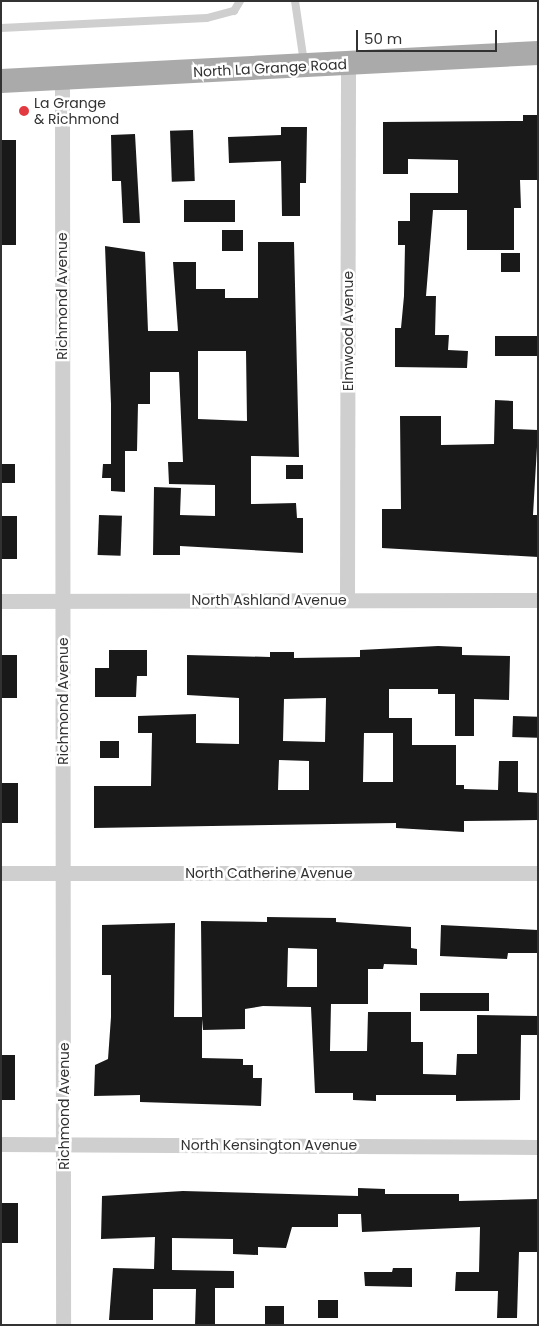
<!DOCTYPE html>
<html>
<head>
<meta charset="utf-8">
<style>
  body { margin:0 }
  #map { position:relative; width:539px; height:1326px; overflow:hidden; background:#fff; font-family:Poppins,sans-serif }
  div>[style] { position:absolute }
  .building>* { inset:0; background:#191919; transform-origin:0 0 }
  .service>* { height:8px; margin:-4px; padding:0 4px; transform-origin:4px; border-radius:4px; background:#cfcfcf }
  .minor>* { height:15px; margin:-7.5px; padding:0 7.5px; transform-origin:7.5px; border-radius:7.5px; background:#cfcfcf }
  .primary>* { height:24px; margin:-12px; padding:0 12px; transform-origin:12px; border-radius:12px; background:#aaa }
  .dots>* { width:14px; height:14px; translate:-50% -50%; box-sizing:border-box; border:2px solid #fff; border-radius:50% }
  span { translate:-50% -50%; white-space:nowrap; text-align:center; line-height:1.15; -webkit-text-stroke:5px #fff; paint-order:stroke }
  .street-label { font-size:14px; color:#323232 }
  .poi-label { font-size:14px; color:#323232 }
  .left { translate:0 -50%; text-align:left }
  .frame { position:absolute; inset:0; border:2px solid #323232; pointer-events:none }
  .scale { position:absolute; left:356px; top:30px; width:141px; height:22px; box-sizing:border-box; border:2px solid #323232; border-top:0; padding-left:6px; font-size:15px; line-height:18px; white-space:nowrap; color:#323232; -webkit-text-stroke:4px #fff; paint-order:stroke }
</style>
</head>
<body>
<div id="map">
  <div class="building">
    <i style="clip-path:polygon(523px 115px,538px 115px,538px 180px,520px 180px,521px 208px,514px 208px,514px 250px,467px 250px,467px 210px,433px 210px,426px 296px,436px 296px,435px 335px,449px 335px,448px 350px,468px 351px,467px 368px,395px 367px,395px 328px,401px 328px,404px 296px,405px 245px,398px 245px,398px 221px,410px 221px,410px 193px,458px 193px,458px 160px,408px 159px,408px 174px,383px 174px,383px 122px,523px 121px)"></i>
    <i style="clip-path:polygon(281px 127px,307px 127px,306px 183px,300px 183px,300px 216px,282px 216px,281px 161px,229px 163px,228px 137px,281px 135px)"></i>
    <i style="left:193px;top:130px;width:51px;height:23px;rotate:88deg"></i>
    <i style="clip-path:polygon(135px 134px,140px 223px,123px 223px,121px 181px,112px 181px,111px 135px)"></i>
    <i style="left:1px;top:140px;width:15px;height:105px"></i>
    <i style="left:184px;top:200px;width:51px;height:22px"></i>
    <i style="left:222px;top:230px;width:21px;height:21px"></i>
    <i style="clip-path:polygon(evenodd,258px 242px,294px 242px,299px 457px,251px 456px,251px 504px,296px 503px,297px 518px,303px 518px,303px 553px,180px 546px,180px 555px,153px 555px,154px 487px,181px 488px,180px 515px,215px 516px,215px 485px,169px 484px,168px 462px,183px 462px,179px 372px,150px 372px,150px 404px,138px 404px,137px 451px,125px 451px,125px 492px,111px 491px,111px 478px,102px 478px,103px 464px,111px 464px,111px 404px,105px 246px,145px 252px,148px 331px,178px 331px,173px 262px,196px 262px,196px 289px,225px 289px,225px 298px,258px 298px,258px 242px,198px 351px,246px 351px,247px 421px,198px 419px,198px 351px)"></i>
    <i style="left:501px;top:253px;width:19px;height:19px"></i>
    <i style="left:495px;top:336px;width:43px;height:20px"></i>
    <i style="clip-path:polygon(495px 400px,513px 401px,513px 429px,538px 430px,533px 515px,538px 515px,538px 557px,382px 548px,382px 509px,401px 509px,400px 416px,441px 416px,441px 445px,494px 444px)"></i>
    <i style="left:1px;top:464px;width:14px;height:19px"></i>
    <i style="left:286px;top:465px;width:17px;height:14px"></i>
    <i style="left:99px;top:515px;width:23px;height:40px;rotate:2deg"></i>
    <i style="left:1px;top:516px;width:16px;height:43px"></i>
    <i style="clip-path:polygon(evenodd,438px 646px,462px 647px,462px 655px,510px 656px,509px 700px,474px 699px,474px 736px,455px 736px,455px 694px,438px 694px,438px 689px,389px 689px,389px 718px,412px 718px,412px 745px,456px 745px,456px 785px,464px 785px,464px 789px,498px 790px,499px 761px,518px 761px,518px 792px,538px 793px,538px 820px,464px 821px,464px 832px,396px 828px,396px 823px,94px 828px,94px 786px,151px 786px,152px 733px,138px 733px,138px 716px,196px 714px,196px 743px,239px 744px,239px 698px,187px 695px,187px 655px,270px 657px,270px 652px,294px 652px,294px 658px,360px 657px,360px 650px,438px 646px,326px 698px,325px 742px,283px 741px,284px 699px,326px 698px,438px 646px,364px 733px,393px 733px,393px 782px,363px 782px,364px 733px,438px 646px,279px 760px,309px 761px,309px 790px,278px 790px,279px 760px)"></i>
    <i style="clip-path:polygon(109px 650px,147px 650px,147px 676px,137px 676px,136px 697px,95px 697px,95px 668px,109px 668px)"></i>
    <i style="left:1px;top:655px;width:16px;height:43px"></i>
    <i style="left:513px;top:716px;width:25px;height:21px;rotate:2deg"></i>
    <i style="left:100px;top:741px;width:19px;height:17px"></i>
    <i style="left:18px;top:783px;width:40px;height:17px;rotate:90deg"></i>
    <i style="clip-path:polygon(evenodd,267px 917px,336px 918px,336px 922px,411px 927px,411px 948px,417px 949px,417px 965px,384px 964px,383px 969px,368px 969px,368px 1004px,331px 1004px,330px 1051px,367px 1051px,368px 1012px,411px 1012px,411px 1042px,423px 1042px,423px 1074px,456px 1075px,457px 1054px,477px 1054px,477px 1015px,538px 1016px,538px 1035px,521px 1035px,520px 1100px,456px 1101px,456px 1095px,376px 1095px,376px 1101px,353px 1100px,353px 1093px,315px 1093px,311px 1007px,263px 1006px,245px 1009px,245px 1029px,203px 1030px,202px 1019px,202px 1058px,243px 1059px,243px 1065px,253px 1065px,253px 1078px,262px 1078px,261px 1106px,140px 1102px,140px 1095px,94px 1096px,95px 1065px,108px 1059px,111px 1017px,111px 975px,102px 975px,102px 925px,175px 923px,174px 1017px,202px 1017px,201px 921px,267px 922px,267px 917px,288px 948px,317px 949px,317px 987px,287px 987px,288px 948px)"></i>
    <i style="clip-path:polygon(441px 925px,538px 930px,538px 953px,508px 953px,507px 959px,440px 956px)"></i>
    <i style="left:420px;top:993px;width:69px;height:18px"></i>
    <i style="left:15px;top:1055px;width:45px;height:14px;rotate:90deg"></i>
    <i style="clip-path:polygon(358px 1188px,385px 1189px,385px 1194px,459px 1194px,459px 1201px,538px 1199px,537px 1252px,519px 1252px,517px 1318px,497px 1318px,498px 1291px,455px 1291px,456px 1272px,479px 1272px,480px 1227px,362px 1232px,361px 1214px,338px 1214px,338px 1227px,292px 1227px,286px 1248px,258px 1247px,258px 1255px,233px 1254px,233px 1239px,172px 1238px,172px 1270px,234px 1271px,234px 1288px,215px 1288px,215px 1325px,195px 1325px,196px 1289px,153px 1289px,153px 1320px,109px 1320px,113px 1268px,154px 1269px,155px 1237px,101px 1239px,102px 1196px,183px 1191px,358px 1196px)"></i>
    <i style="left:1px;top:1203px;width:17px;height:40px"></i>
    <i style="clip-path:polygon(393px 1268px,412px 1268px,412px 1287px,365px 1286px,364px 1272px,392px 1272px)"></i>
    <i style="left:318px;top:1300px;width:20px;height:18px"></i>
    <i style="left:265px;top:1306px;width:19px;height:19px"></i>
  </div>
  <div class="service">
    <i style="left:295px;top:1px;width:63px;rotate:81.7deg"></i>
    <i style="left:1px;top:28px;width:206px;rotate:-2.8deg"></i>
    <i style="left:207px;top:18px;width:28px;rotate:-15deg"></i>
    <i style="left:234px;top:11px;width:12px;rotate:-59deg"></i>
  </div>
  <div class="minor">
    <i style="left:62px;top:78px;width:1247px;rotate:89.95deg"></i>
    <i style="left:347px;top:599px;width:536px;rotate:-89.89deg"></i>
    <i style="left:1px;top:601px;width:537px;rotate:-0.11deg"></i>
    <i style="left:1px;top:873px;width:537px"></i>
    <i style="left:1px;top:1144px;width:537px;rotate:0.32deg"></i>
  </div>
  <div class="primary">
    <i style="left:1px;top:81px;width:538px;rotate:-2.98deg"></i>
  </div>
  <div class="dots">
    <i style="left:24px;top:111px;background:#e33a41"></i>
  </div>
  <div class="street-label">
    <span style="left:270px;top:68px;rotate:-3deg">North La Grange Road</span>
    <span style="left:62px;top:296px;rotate:-90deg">Richmond Avenue</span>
    <span style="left:348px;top:331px;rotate:-90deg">Elmwood Avenue</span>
    <span style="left:269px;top:600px">North Ashland Avenue</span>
    <span style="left:63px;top:701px;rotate:-90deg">Richmond Avenue</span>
    <span style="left:269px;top:873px">North Catherine Avenue</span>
    <span style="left:64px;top:1106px;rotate:-90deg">Richmond Avenue</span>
    <span style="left:269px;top:1145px">North Kensington Avenue</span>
  </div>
  <div class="poi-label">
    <span class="left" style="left:34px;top:111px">La Grange<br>&amp; Richmond</span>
  </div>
  <div class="frame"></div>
  <div class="scale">50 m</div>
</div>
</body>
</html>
